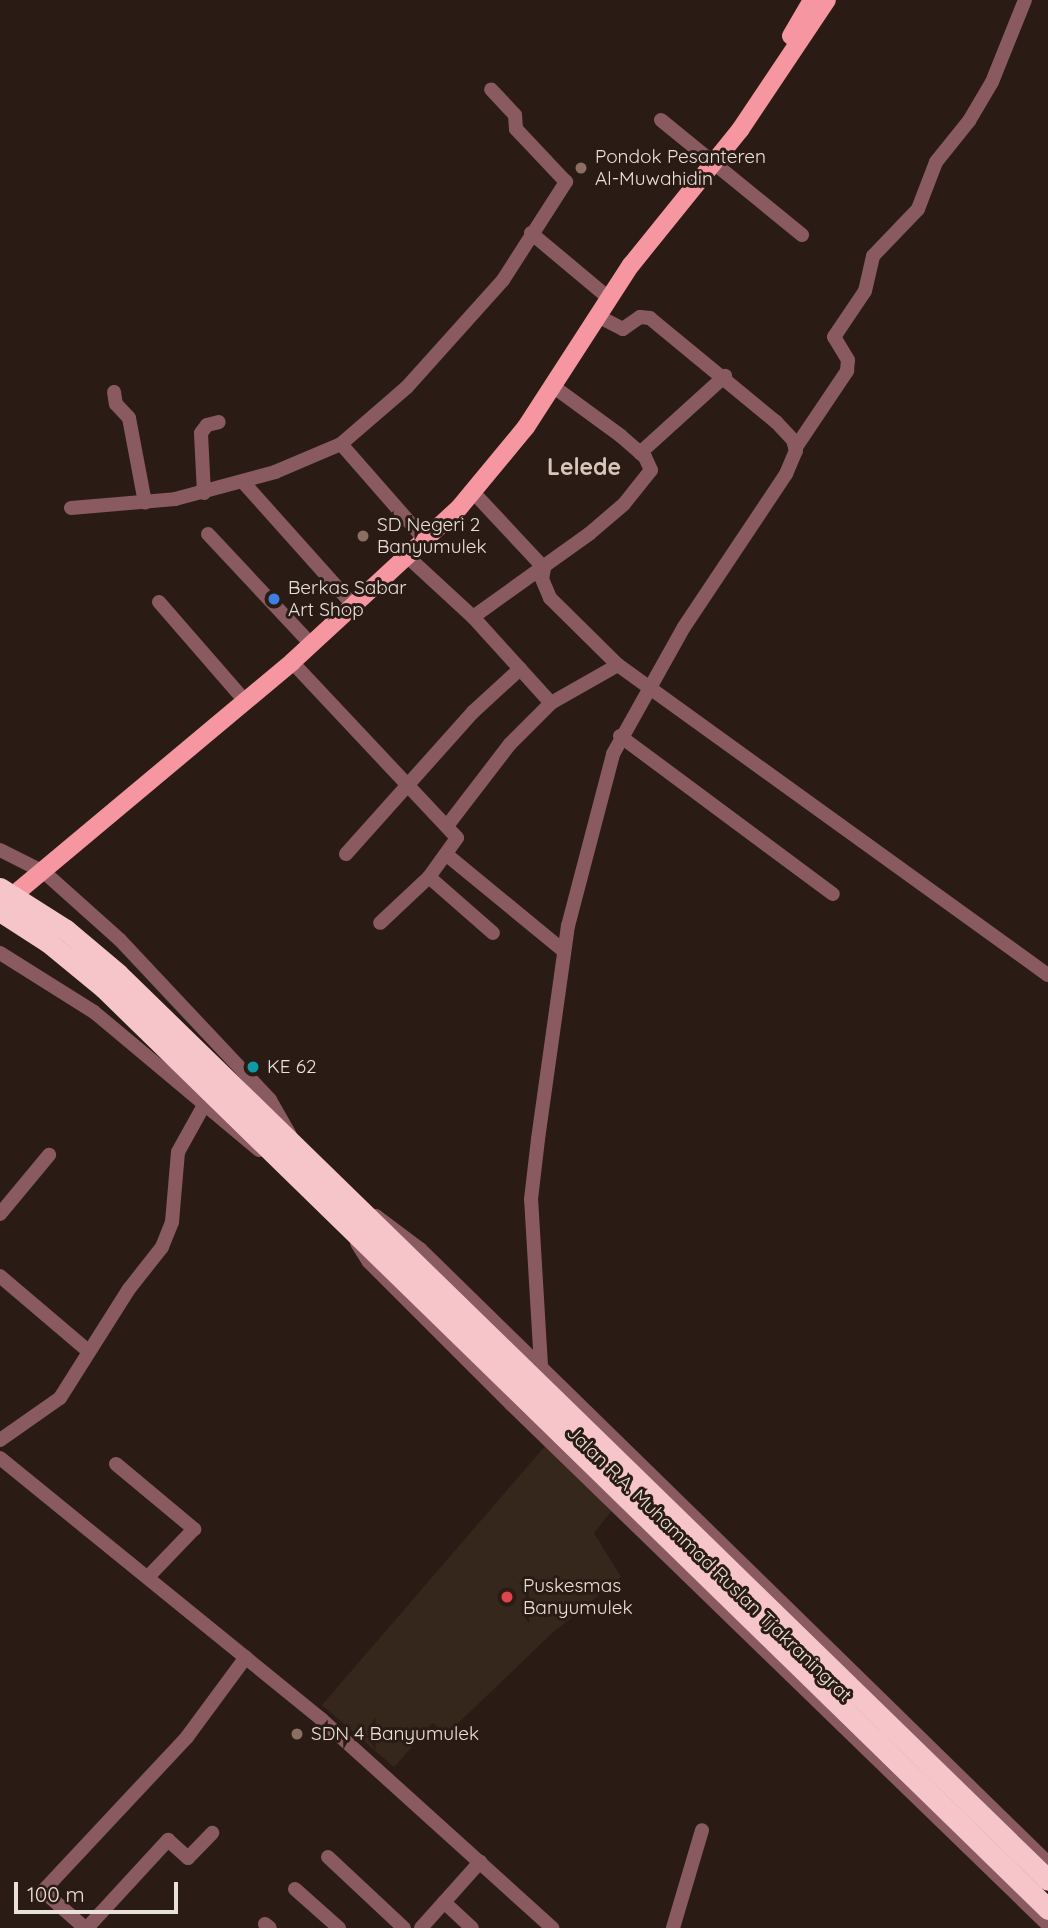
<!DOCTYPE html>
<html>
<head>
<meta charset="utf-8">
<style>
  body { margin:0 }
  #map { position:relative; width:1048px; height:1928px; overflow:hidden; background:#2a1c14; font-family:Quicksand,sans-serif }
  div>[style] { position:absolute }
  .medical>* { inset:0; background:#35271b }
  .minor>* { height:14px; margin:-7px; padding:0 7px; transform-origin:7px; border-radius:7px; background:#895b60 }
  .major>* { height:18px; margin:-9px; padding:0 9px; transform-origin:9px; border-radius:9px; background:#f596a0 }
  .highway>* { height:21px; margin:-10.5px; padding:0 10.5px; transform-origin:10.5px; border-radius:10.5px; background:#f5c5c9 }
  .dots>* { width:19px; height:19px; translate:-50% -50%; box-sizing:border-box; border:4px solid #2a1c14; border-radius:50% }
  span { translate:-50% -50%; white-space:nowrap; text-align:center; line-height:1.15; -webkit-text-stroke:6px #2a1c14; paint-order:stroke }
  .poi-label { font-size:19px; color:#eae0da }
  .left { translate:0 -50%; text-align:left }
  .street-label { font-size:19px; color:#eae0da }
  .quarter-label { font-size:23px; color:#d9c6ba; font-weight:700 }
  .scale { position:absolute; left:14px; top:1882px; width:164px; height:32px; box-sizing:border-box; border:4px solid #eae0da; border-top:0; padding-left:9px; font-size:21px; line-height:24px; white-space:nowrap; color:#eae0da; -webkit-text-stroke:5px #2a1c14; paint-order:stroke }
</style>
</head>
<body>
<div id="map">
  <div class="medical">
    <i style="clip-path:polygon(546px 1445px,613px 1509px,594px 1533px,621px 1577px,550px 1635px,446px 1735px,433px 1723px,394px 1767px,322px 1705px)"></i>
  </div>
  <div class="minor">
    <i style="left:661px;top:120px;width:182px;rotate:39.2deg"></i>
    <i style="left:531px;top:233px;width:103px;rotate:39.9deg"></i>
    <i style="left:114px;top:392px;width:12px;rotate:81deg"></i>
    <i style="left:116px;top:404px;width:19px;rotate:47deg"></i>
    <i style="left:129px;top:418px;width:86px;rotate:79.3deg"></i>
    <i style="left:341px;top:444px;width:129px;rotate:48.8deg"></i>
    <i style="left:796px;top:447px;width:92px;rotate:-56.1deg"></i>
    <i style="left:847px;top:371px;width:11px;rotate:-85deg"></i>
    <i style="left:848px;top:360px;width:27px;rotate:-121deg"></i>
    <i style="left:834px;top:337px;width:55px;rotate:-56deg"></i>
    <i style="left:865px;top:291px;width:36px;rotate:-77deg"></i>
    <i style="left:873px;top:256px;width:65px;rotate:-46.2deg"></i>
    <i style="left:918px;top:209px;width:50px;rotate:-69deg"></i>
    <i style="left:936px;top:162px;width:53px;rotate:-51.2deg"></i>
    <i style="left:969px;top:121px;width:45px;rotate:-59.5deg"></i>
    <i style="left:992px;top:82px;width:88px;rotate:-68.1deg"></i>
    <i style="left:640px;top:453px;width:115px;rotate:-42.2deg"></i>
    <i style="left:243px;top:482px;width:166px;rotate:48.2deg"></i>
    <i style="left:473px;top:492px;width:104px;rotate:46.9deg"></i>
    <i style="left:204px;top:493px;width:60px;rotate:-92.9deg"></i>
    <i style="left:201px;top:433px;width:10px;rotate:-53deg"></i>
    <i style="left:207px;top:425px;width:12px;rotate:-14deg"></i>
    <i style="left:71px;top:508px;width:104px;rotate:-4.9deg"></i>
    <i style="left:175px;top:499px;width:104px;rotate:-15.1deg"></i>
    <i style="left:275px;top:472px;width:72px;rotate:-23deg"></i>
    <i style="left:341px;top:444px;width:87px;rotate:-40.8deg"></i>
    <i style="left:407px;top:387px;width:144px;rotate:-48.1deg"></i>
    <i style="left:503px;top:280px;width:117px;rotate:-57.3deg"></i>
    <i style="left:566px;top:182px;width:73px;rotate:-133.3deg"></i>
    <i style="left:516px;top:129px;width:14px;rotate:-94deg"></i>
    <i style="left:515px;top:115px;width:35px;rotate:-133deg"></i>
    <i style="left:208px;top:534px;width:152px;rotate:46.9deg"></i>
    <i style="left:409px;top:558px;width:87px;rotate:42.7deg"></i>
    <i style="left:473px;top:617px;width:116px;rotate:47.8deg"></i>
    <i style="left:544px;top:568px;width:11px;rotate:100deg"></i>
    <i style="left:542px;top:579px;width:21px;rotate:67deg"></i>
    <i style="left:550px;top:598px;width:95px;rotate:44.6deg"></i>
    <i style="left:618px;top:665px;width:530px;rotate:35.79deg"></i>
    <i style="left:159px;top:602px;width:131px;rotate:49deg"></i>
    <i style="left:473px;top:617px;width:143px;rotate:-35.6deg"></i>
    <i style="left:589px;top:534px;width:46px;rotate:-40.6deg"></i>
    <i style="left:624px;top:504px;width:43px;rotate:-51.5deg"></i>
    <i style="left:651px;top:470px;width:14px;rotate:-115deg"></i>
    <i style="left:645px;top:457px;width:32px;rotate:-139deg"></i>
    <i style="left:621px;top:436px;width:83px;rotate:-143.8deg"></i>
    <i style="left:292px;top:662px;width:241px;rotate:46.8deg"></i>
    <i style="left:457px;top:838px;width:48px;rotate:125.7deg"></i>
    <i style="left:429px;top:877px;width:67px;rotate:136.8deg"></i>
    <i style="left:620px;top:736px;width:265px;rotate:36.6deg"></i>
    <i style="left:447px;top:826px;width:103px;rotate:-52.5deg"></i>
    <i style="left:510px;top:744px;width:58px;rotate:-45deg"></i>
    <i style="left:551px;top:703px;width:77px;rotate:-29.6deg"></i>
    <i style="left:0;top:850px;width:49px;rotate:26.6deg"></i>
    <i style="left:44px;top:872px;width:102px;rotate:41.8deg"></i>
    <i style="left:120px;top:940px;width:219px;rotate:46.8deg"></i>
    <i style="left:270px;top:1100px;width:40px;rotate:60.3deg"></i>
    <i style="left:346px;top:854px;width:191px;rotate:-48.2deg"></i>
    <i style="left:473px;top:712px;width:64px;rotate:-42.5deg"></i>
    <i style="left:447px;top:855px;width:151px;rotate:39.4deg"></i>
    <i style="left:429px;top:877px;width:85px;rotate:41.2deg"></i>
    <i style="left:0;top:953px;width:111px;rotate:32.1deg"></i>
    <i style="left:94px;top:1012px;width:215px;rotate:39.9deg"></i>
    <i style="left:0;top:1214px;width:77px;rotate:-50.3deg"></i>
    <i style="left:376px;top:1216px;width:55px;rotate:36.9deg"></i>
    <i style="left:420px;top:1249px;width:878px;rotate:44.35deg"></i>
    <i style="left:357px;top:1243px;width:22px;rotate:58deg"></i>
    <i style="left:369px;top:1262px;width:201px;rotate:45deg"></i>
    <i style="left:511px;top:1404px;width:748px;rotate:44.13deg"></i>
    <i style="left:0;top:1276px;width:116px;rotate:40.4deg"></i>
    <i style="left:541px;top:1366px;width:167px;rotate:-93.4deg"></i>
    <i style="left:531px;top:1199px;width:60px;rotate:-83.3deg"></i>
    <i style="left:538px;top:1139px;width:215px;rotate:-82deg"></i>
    <i style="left:568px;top:926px;width:178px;rotate:-75.3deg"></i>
    <i style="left:613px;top:754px;width:145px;rotate:-60.8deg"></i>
    <i style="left:684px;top:627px;width:184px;rotate:-56.3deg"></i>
    <i style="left:786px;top:474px;width:25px;rotate:-67deg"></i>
    <i style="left:796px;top:451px;width:11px;rotate:-105deg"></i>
    <i style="left:793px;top:440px;width:25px;rotate:-133deg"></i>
    <i style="left:776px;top:422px;width:163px;rotate:-140.5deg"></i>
    <i style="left:650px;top:318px;width:10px;rotate:-174deg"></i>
    <i style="left:640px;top:317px;width:21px;rotate:145deg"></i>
    <i style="left:623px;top:329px;width:27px;rotate:-153deg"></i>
    <i style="left:0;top:1440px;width:73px;rotate:-35deg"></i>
    <i style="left:60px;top:1398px;width:129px;rotate:-57.7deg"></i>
    <i style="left:129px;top:1289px;width:53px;rotate:-51.8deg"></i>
    <i style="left:162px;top:1247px;width:27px;rotate:-68deg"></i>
    <i style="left:172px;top:1222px;width:70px;rotate:-85.1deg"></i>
    <i style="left:178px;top:1152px;width:54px;rotate:-61deg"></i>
    <i style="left:0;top:1458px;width:414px;rotate:39.1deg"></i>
    <i style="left:321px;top:1719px;width:312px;rotate:42.1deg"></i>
    <i style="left:116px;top:1464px;width:102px;rotate:39.8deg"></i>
    <i style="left:194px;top:1529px;width:66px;rotate:133.8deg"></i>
    <i style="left:328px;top:1857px;width:104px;rotate:43.1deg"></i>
    <i style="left:295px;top:1889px;width:59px;rotate:41.6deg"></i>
    <i style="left:444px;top:1902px;width:38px;rotate:43deg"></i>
    <i style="left:265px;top:1924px;width:6px;rotate:39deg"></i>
    <i style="left:85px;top:1928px;width:56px;rotate:-138.6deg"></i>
    <i style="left:43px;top:1891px;width:211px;rotate:-46.9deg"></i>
    <i style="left:187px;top:1737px;width:99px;rotate:-53.6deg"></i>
    <i style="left:87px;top:1928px;width:120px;rotate:-47.4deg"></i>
    <i style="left:168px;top:1840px;width:27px;rotate:42deg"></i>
    <i style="left:188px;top:1858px;width:35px;rotate:-46deg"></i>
    <i style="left:421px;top:1928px;width:89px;rotate:-48.2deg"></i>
    <i style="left:673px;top:1928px;width:102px;rotate:-73.5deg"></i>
  </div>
  <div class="major">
    <i style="left:791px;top:36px;width:42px;rotate:-59.7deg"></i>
    <i style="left:4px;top:903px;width:376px;rotate:-39.9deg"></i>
    <i style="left:292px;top:662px;width:227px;rotate:-42.7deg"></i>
    <i style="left:459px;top:508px;width:105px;rotate:-50.4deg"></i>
    <i style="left:526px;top:427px;width:193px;rotate:-57.1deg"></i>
    <i style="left:631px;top:265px;width:174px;rotate:-51.1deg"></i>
    <i style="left:740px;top:130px;width:156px;rotate:-56.2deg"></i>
  </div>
  <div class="highway">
    <i style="left:0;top:888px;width:78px;rotate:32.5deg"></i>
    <i style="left:66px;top:930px;width:68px;rotate:40.2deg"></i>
    <i style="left:118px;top:974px;width:1298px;rotate:44.25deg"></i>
    <i style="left:0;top:911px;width:57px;rotate:32.9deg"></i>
    <i style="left:48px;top:942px;width:72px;rotate:39.4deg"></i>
    <i style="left:104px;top:988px;width:1319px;rotate:44.29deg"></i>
  </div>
  <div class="dots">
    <i style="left:581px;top:168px;background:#8d6e63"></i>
    <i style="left:363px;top:536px;background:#8d6e63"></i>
    <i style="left:274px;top:599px;background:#3f7fe0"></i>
    <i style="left:253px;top:1067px;background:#0f9aa8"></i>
    <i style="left:507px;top:1597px;background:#e0444e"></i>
    <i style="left:297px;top:1734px;background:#8d6e63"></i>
  </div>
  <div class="poi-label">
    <span class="left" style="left:595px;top:168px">Pondok Pesanteren<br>Al-Muwahidin</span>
    <span class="left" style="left:377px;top:536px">SD Negeri 2<br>Banyumulek</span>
    <span class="left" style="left:288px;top:599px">Berkas Sabar<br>Art Shop</span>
    <span class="left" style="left:267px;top:1067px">KE 62</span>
    <span class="left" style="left:523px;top:1597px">Puskesmas<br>Banyumulek</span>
    <span class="left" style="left:311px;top:1734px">SDN 4 Banyumulek</span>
  </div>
  <div class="street-label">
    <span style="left:709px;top:1564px;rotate:44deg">Jalan R.A. Muhammad Ruslan Tjakraningrat</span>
  </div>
  <div class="quarter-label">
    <span style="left:584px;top:467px">Lelede</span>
  </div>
  <div class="scale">100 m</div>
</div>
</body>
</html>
